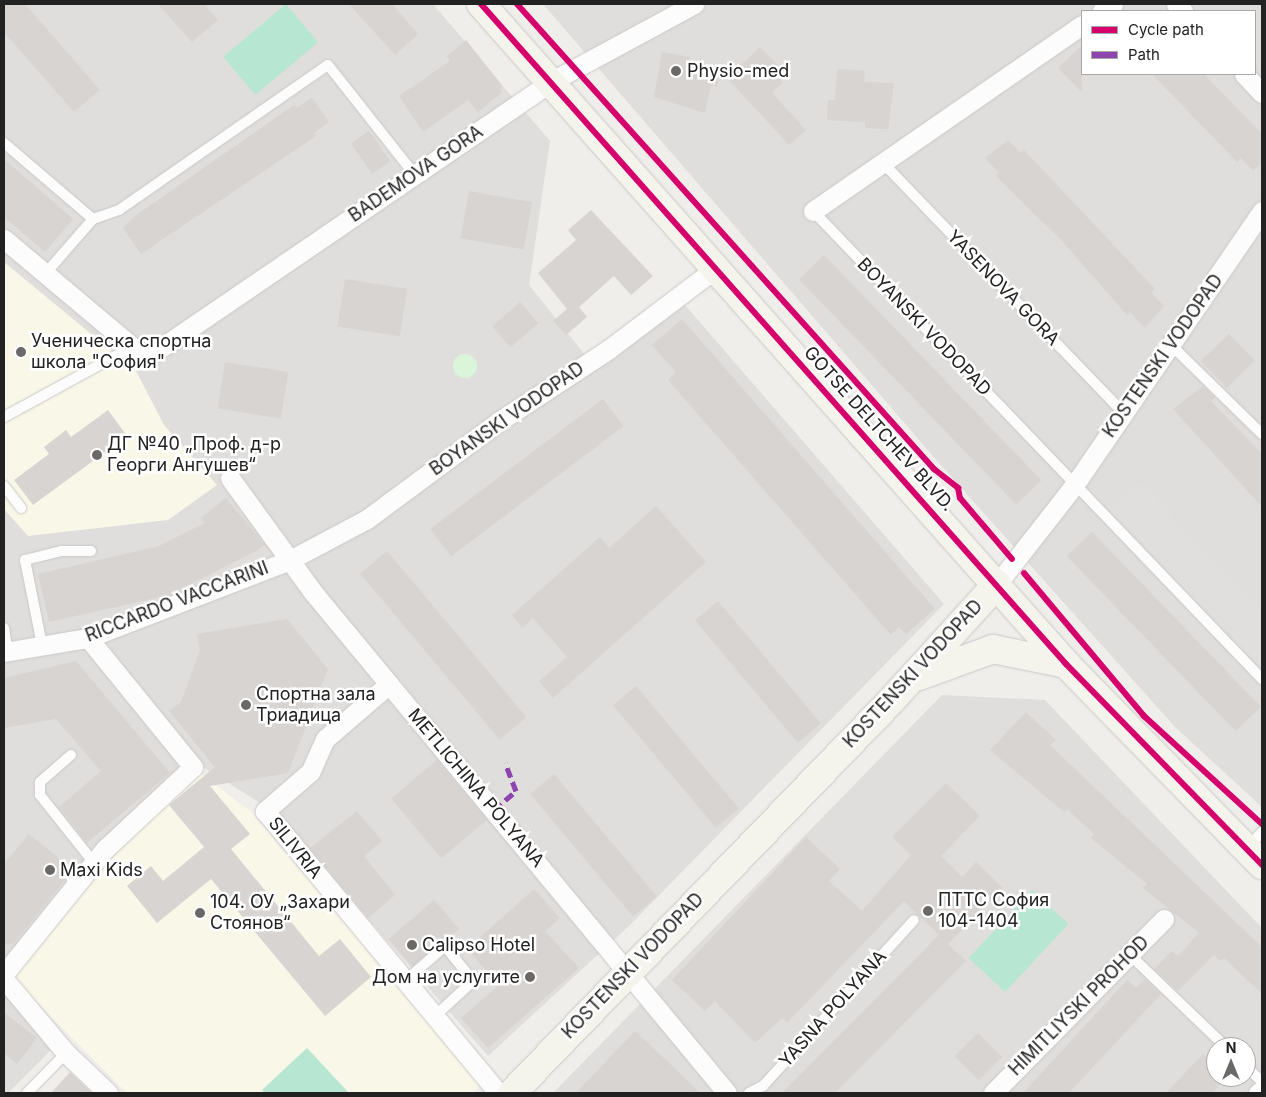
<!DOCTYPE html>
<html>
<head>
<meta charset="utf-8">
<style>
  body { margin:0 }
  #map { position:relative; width:1266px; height:1097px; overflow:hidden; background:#f0eeeb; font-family:Inter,sans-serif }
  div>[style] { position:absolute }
  .residential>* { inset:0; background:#dfdedc }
  .education>* { inset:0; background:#f8f7e8 }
  .park>* { inset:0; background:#daf5da }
  .round { border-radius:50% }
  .pitch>* { inset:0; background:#b7e6d2; transform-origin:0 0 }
  .parking>* { inset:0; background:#e0dfde }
  .building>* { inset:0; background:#d7d4d2; transform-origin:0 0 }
  .roads { filter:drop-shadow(0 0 1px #c9c8c7) drop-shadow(0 0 1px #c9c8c7) }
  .lane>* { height:10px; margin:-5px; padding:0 5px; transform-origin:5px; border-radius:5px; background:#fdfcfc }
  .street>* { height:19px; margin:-9.5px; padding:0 9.5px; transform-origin:9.5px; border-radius:9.5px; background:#fdfcfc }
  .secondary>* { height:28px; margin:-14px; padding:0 14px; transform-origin:14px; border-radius:14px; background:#f4f4ed }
  .quiet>* { height:5px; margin-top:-2.5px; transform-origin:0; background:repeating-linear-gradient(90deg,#8e44ad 0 10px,transparent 0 15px) }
  .cycleway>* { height:6px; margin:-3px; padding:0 3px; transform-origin:3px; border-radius:3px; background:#d6006c }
  .dots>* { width:14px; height:14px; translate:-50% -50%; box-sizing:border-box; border:2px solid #fff; border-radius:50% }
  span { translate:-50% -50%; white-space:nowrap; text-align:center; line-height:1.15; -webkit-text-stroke:5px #fff; paint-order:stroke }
  .poi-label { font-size:18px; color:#222 }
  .left { translate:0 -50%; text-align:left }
  .right { translate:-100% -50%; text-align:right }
  .street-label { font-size:18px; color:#222 }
  .frame { position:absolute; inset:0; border:5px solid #222; pointer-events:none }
  .legend { position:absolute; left:1081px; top:10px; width:175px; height:65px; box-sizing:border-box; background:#fff; border:1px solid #a7a7a7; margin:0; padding:6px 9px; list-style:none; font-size:15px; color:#222 }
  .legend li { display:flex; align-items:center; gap:10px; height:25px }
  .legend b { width:25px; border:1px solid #a7a7a7 }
  .north { position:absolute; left:1206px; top:1037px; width:50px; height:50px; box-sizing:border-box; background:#fff; border:1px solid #a7a7a7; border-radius:50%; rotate:0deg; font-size:14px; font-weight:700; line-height:20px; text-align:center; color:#222 }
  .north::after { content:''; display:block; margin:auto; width:18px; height:22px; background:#6a6968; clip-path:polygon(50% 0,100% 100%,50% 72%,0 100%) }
</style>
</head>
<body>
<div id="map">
  <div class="residential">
    <i style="clip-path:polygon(4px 4px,433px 4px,550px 141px,529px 285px,597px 370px,685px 305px,944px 604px,630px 925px,488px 1056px,275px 812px,193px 761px,4px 963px)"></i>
    <i style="clip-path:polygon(evenodd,543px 4px,1262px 4px,1262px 807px,1175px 727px,939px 463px,543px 4px,1082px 11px,1255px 11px,1255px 74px,1082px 74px,1082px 11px)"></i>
    <i style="clip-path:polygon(evenodd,942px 695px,1045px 700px,1262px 928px,1262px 1093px,553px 1093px,942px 695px,1216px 1047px,1246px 1047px,1246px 1077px,1216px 1077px,1216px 1047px)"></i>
    <i style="clip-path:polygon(4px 966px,52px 1049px,8px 1093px,4px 1093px)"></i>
  </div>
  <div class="education">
    <i style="clip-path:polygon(4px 262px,136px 371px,164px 425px,217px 485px,168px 520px,28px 536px,4px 509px)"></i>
    <i style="clip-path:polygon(197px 771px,250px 811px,482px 1084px,473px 1093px,127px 1093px,12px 977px,113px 850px)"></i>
  </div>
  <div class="park">
    <i class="round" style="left:453px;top:354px;width:24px;height:24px"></i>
  </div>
  <div class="pitch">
    <i style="left:286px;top:4px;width:50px;height:82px;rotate:50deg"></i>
    <i style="left:1032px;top:890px;width:50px;height:93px;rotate:43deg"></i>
    <i style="clip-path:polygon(307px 1048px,349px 1093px,265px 1093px,262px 1090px)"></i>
  </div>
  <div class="parking">
    <i style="clip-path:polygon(1139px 482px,1262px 609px,1262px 671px,1107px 513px)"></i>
  </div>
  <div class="building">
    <i style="clip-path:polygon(4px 4px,25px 4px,100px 90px,74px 112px,4px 32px)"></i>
    <i style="clip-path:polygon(158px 4px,204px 4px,218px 20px,192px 42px)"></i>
    <i style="clip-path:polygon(349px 4px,392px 4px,418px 34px,395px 55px)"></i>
    <i style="clip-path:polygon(466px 40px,501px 84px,501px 93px,478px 112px,468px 100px,423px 132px,399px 96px,450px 61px,447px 56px)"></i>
    <i style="clip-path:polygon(1082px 45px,1082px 92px,1058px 68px)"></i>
    <i style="clip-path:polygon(760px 47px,781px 69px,775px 74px,783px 82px,772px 93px,806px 130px,789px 145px,727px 78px)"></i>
    <i style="clip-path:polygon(662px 52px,690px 57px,688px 64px,720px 70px,717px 87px,711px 85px,705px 113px,654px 97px)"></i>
    <i style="clip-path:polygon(837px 69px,865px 71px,864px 82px,894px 83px,888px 129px,865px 128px,865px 122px,827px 120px,828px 100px,835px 100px)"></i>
    <i style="clip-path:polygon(1152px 74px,1204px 74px,1262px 134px,1262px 163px,1253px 171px,1241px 158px,1237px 162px)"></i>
    <i style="clip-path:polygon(312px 98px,329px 122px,314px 133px,316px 136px,141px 254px,123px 228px,135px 216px,294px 105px,296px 108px)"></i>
    <i style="left:369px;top:131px;width:37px;height:22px;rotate:55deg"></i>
    <i style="clip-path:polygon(1008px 140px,1021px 153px,1024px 150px,1155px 289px,1151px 293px,1164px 306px,1145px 328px,1130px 312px,1127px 315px,1064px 243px,996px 176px,999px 173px,985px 158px)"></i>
    <i style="clip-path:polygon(4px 159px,73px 219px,45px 252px,4px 217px)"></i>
    <i style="left:469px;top:191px;width:64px;height:48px;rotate:10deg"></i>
    <i style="clip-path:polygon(591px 210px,653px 276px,631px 295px,614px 276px,579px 307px,587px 317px,566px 335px,553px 321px,567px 309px,538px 273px,576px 240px,568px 230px)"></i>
    <i style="left:824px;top:255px;width:313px;height:35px;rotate:46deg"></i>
    <i style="left:345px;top:279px;width:63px;height:48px;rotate:9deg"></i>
    <i style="left:520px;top:302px;width:28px;height:37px;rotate:49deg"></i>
    <i style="clip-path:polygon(682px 319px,935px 609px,906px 634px,899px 627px,891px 635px,668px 380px,676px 372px,652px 345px)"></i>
    <i style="left:1229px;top:334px;width:37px;height:39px;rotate:46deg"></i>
    <i style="left:225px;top:362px;width:64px;height:47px;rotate:9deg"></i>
    <i style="clip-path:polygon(1203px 386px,1215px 398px,1211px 401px,1262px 454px,1262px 507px,1173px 409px)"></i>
    <i style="left:603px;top:399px;width:34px;height:216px;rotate:53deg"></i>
    <i style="clip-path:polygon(108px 410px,127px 436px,33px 505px,14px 480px,49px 454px,44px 447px,66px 430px,71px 437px)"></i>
    <i style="clip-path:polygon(226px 498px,265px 545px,258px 550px,169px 595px,49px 622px,38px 574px,159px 546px,205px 523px,201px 518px)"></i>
    <i style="clip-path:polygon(656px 506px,706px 562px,553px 698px,539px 681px,567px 657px,533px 618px,522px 628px,512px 615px,600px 537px,609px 548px)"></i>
    <i style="left:1092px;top:532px;width:243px;height:35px;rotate:46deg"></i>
    <i style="left:387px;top:551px;width:217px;height:35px;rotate:50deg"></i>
    <i style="left:718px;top:601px;width:160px;height:30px;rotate:50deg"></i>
    <i style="clip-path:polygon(287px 619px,328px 669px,288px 773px,210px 786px,250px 834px,231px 849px,319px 956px,340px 939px,371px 977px,325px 1016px,211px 879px,157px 923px,127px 886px,151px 866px,163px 881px,204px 847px,169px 805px,215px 767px,169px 711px,181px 702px,200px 650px,197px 634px)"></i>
    <i style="clip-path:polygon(76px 661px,170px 773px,87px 843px,59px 807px,101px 771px,56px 719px,4px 728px,4px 678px)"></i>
    <i style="left:636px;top:686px;width:160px;height:30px;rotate:50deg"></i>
    <i style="clip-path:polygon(1026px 712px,1056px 740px,1050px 745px,1262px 947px,1262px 994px,1224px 958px,1221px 961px,1214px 955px,1178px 991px,1154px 969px,1172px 951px,1178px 956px,1199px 933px,1143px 888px,1147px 884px,1091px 838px,1094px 834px,1067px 809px,1064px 812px,990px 750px)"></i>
    <i style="left:437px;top:760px;width:78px;height:60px;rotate:50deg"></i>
    <i style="left:554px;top:774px;width:160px;height:31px;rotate:50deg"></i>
    <i style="clip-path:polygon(946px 783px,980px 816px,941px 856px,962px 877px,976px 862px,1003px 888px,948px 944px,966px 961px,835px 1093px,782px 1093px,939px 935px,904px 901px,787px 1023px,782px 1018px,755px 1043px,715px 1001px,705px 1011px,672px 980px,806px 837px,840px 869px,829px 881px,862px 911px,911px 855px,892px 837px)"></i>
    <i style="clip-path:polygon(357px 811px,382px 841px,364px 856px,395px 895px,368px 918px,310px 848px)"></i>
    <i style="clip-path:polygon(29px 834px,73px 870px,14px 943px,4px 945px,4px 864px)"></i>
    <i style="clip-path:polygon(534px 889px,560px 918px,545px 931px,579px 968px,488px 1048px,461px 1018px,499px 985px,467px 949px)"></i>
    <i style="left:434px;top:900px;width:38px;height:60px;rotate:49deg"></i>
    <i style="clip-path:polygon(1145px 979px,1161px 994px,1069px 1093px,1023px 1093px,1127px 980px,1136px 988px)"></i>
    <i style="clip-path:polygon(4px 1012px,37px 1038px,17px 1064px,4px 1053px)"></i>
    <i style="clip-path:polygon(635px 1031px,667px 1061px,700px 1093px,576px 1093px)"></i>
    <i style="left:978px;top:1033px;width:34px;height:33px;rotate:45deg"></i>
    <i style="clip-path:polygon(1203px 1054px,1216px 1066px,1216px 1077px,1227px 1077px,1212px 1093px,1166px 1093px)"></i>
    <i style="clip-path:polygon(70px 1072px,92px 1093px,51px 1093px)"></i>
  </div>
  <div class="roads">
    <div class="lane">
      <i style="left:4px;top:143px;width:117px;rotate:40.5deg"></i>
      <i style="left:883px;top:163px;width:347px;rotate:46.1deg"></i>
      <i style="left:813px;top:211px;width:649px;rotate:46.19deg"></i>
      <i style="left:45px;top:274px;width:73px;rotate:-48.9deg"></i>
      <i style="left:93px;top:219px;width:28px;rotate:-19deg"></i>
      <i style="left:119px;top:210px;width:254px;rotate:-34.8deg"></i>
      <i style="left:328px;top:65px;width:140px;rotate:51.7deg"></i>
      <i style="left:1170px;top:344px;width:129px;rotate:44.4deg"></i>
      <i style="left:4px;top:417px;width:146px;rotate:-28.7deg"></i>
      <i style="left:4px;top:486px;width:28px;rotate:52deg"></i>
      <i style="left:4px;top:628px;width:24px;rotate:81deg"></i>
      <i style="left:42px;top:645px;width:87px;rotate:-101.3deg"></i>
      <i style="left:25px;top:560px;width:38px;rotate:-14deg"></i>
      <i style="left:62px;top:551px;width:29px"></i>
      <i style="left:71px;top:755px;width:41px;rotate:138.9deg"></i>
      <i style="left:40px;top:782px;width:13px;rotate:90deg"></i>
      <i style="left:40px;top:795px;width:87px;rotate:51.5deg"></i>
      <i style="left:1248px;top:847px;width:21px;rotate:-47deg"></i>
      <i style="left:1130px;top:955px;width:133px;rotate:43.8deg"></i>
      <i style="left:404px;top:982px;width:55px;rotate:-41.3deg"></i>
      <i style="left:445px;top:946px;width:45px;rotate:51.3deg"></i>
      <i style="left:473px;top:981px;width:53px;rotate:137.3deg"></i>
      <i style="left:1246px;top:1066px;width:23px;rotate:45deg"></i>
      <i style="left:27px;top:1093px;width:56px;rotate:-45.7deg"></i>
      <i style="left:749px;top:1093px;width:16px;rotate:-27deg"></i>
      <i style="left:763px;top:1086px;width:224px;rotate:-47.7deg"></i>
    </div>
    <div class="street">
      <i style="left:1176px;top:4px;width:10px;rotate:45deg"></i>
      <i style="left:1102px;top:11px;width:13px;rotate:-32deg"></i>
      <i style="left:1244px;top:74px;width:26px;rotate:47deg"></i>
      <i style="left:813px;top:211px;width:327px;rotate:-34.7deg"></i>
      <i style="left:4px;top:239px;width:185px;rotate:40deg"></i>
      <i style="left:146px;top:358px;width:489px;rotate:-34.3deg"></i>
      <i style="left:550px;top:82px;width:164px;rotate:-28.4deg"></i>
      <i style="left:230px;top:478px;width:140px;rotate:54deg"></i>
      <i style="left:312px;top:591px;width:651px;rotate:50.42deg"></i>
      <i style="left:997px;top:584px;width:127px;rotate:-52deg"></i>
      <i style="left:1075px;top:484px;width:331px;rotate:-55.6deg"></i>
      <i style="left:4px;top:652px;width:85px;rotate:-9.5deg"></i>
      <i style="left:88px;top:638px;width:217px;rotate:-21.1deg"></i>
      <i style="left:290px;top:560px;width:87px;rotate:-28deg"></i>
      <i style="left:367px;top:519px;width:163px;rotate:-36.5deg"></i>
      <i style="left:498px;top:422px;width:133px;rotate:-33.3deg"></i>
      <i style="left:609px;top:349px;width:134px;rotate:-37.1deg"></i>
      <i style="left:389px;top:684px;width:84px;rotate:139.3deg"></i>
      <i style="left:325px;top:739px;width:36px;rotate:114deg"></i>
      <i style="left:310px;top:772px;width:60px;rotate:139.1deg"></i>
      <i style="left:265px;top:811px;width:366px;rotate:50.4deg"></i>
      <i style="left:4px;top:974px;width:161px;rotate:-51.1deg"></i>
      <i style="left:105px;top:849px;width:120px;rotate:-43deg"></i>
      <i style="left:193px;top:767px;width:166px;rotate:-129.1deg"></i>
      <i style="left:4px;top:979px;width:97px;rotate:50deg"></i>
      <i style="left:66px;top:1053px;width:58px;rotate:43.6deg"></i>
      <i style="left:993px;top:1093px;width:244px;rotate:-45.5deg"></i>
      <i style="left:1258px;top:1093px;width:5px;rotate:-37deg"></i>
    </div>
    <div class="secondary">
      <i style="left:481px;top:4px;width:882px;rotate:48.45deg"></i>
      <i style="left:1066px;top:664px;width:281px;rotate:45.7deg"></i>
      <i style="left:919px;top:676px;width:79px;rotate:-20deg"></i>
      <i style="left:993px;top:649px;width:75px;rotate:11.6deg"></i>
      <i style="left:512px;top:1093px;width:544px;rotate:-45.97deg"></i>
      <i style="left:890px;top:702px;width:159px;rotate:-47.8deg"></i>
    </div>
  </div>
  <div class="quiet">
    <i style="left:494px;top:810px;width:29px;rotate:-41deg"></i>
    <i style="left:516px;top:791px;width:30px;rotate:-111deg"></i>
  </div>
  <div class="cycleway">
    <i style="left:481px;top:4px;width:882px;rotate:48.45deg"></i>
    <i style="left:1066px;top:664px;width:281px;rotate:45.7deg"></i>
    <i style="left:517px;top:4px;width:625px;rotate:48.12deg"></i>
    <i style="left:934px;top:469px;width:31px;rotate:38deg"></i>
    <i style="left:958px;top:488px;width:10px;rotate:79deg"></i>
    <i style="left:960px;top:498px;width:80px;rotate:49.6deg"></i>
    <i style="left:1024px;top:573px;width:187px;rotate:50deg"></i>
    <i style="left:1144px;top:716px;width:160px;rotate:42.5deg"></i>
  </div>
  <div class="dots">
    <i style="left:676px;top:71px;background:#6a6968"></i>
    <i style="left:21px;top:352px;background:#6a6968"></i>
    <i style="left:97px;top:455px;background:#6a6968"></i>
    <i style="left:246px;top:705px;background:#6a6968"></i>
    <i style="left:50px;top:870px;background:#6a6968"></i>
    <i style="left:928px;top:911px;background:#6a6968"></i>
    <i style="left:200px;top:913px;background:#6a6968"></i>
    <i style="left:412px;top:945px;background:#6a6968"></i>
    <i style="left:530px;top:977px;background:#6a6968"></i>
  </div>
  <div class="poi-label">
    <span class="left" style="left:687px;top:71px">Physio-med</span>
    <span class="left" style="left:31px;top:352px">Ученическа спортна<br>школа "София"</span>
    <span class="left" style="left:107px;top:455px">ДГ №40 „Проф. д-р<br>Георги Ангушев“</span>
    <span class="left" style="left:256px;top:705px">Спортна зала<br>Триадица</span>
    <span class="left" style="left:60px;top:870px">Maxi Kids</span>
    <span class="left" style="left:938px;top:911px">ПТТС София<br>104-1404</span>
    <span class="left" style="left:210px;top:913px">104. ОУ „Захари<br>Стоянов“</span>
    <span class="left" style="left:422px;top:945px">Calipso Hotel</span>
    <span class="right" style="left:520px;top:977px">Дом на услугите</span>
  </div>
  <div class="street-label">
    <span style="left:416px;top:174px;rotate:-34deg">BADEMOVA GORA</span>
    <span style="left:1003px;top:288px;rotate:46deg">YASENOVA GORA</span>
    <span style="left:924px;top:327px;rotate:46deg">BOYANSKI VODOPAD</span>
    <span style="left:1163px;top:356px;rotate:-55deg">KOSTENSKI VODOPAD</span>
    <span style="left:507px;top:419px;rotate:-35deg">BOYANSKI VODOPAD</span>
    <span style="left:879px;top:429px;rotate:48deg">GOTSE DELTCHEV BLVD.</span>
    <span style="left:177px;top:602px;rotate:-21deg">RICCARDO VACCARINI</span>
    <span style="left:913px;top:674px;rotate:-47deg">KOSTENSKI VODOPAD</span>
    <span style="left:476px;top:788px;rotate:50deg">METLICHINA POLYANA</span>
    <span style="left:295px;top:848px;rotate:51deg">SILIVRIA</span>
    <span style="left:633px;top:966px;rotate:-46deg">KOSTENSKI VODOPAD</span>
    <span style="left:1079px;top:1006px;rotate:-45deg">HIMITLIYSKI PROHOD</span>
    <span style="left:833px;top:1009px;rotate:-48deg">YASNA POLYANA</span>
  </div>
  <div class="frame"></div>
  <ul class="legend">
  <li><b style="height:6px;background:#d6006c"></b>Cycle path</li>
  <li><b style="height:6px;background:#8e44ad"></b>Path</li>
  </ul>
  <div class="north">N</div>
</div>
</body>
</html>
